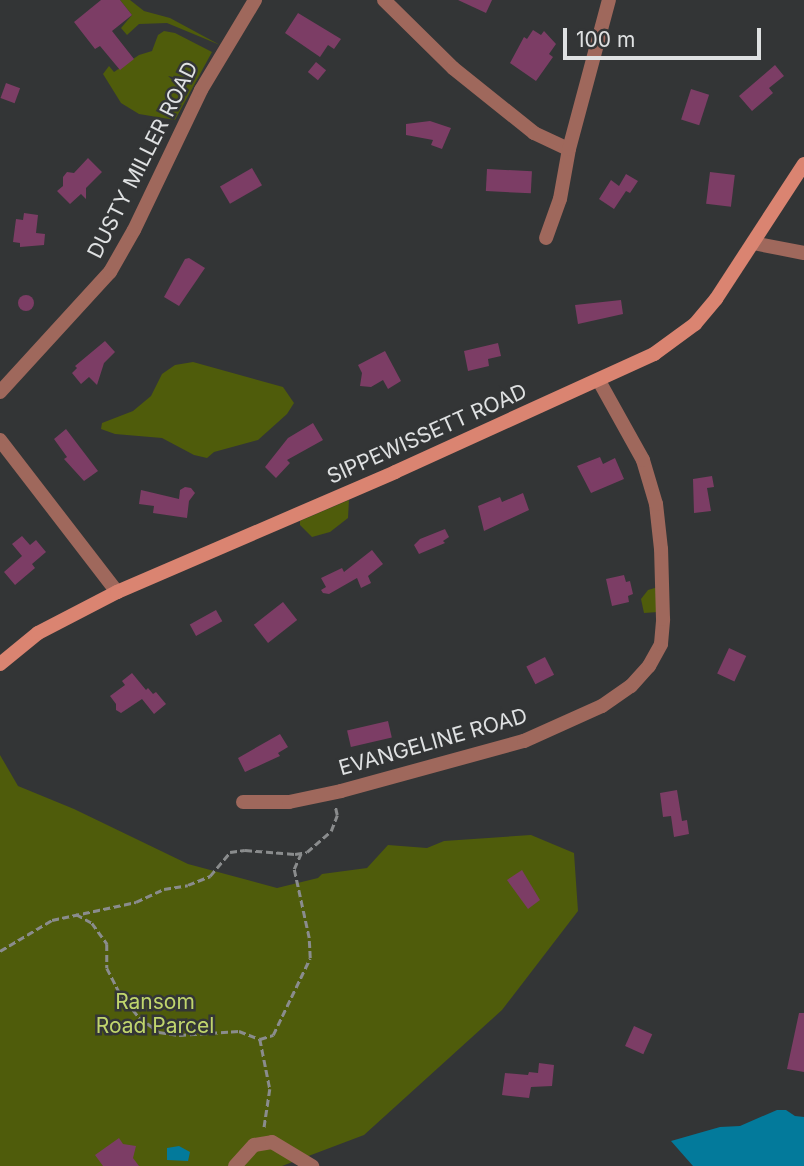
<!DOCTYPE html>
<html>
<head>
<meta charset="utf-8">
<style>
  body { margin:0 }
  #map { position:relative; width:804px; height:1166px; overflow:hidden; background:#333536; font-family:Inter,sans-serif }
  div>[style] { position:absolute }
  .green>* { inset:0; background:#4f5c0b }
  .water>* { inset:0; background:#037a9b }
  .building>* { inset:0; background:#7c3d65; transform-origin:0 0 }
  .round { border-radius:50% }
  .path>* { height:2.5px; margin-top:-1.25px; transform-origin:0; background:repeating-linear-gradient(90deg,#8a8c8d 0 7px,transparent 0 10.5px) }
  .street>* { height:14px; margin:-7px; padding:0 7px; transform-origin:7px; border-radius:7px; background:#9f685c }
  .secondary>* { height:14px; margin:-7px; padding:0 7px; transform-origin:7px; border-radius:7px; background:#da8471 }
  span { translate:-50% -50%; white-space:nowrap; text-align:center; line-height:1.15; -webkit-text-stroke:5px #333536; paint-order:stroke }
  .street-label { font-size:21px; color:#dfe1e2 }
  .park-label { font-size:21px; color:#c0d56d }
  .scale { position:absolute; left:563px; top:28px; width:198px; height:32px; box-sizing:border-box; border:4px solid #dfe1e2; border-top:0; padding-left:9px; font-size:21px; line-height:24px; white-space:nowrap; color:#dfe1e2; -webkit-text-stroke:5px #333536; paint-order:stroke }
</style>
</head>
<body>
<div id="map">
  <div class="green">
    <i style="clip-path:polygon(120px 0,130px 0,144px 11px,170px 18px,220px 45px,167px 23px,139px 24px,127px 35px,121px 28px,132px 15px)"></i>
    <i style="clip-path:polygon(164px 31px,175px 33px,212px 52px,175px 120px,139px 114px,121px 103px,103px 74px,109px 66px,114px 72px,139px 55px,152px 51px,158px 35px)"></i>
    <i style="clip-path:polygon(193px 362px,283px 387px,294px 403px,287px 414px,258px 440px,214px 452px,207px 458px,194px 455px,162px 438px,115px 434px,101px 429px,102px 423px,133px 411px,151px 396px,162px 374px,175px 365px)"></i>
    <i style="clip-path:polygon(349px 500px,348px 518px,330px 532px,312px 537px,300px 525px,300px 521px)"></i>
    <i style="clip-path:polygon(658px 587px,658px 612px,644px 613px,641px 599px,648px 590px)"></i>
    <i style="clip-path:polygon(0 755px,18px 786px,74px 809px,188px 864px,277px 888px,318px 878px,322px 874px,367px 868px,388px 845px,427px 848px,444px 841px,531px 835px,574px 853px,578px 911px,502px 1010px,364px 1135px,282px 1166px,0 1166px)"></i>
  </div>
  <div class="water">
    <i style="clip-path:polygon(777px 1110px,786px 1110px,795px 1116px,804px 1117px,804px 1166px,693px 1166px,671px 1141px,720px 1127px,740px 1126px)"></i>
    <i style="clip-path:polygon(179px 1146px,190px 1152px,188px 1161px,167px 1160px,167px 1148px)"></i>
  </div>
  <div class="building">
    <i style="clip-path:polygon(101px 0,120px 0,132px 15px,112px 31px,134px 59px,120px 70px,100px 46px,95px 49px,74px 22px)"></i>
    <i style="clip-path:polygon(458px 0,492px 0,486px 13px)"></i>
    <i style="clip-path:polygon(298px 13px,341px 39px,334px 49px,328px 45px,320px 57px,285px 33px)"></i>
    <i style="clip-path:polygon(533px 30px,541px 35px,544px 31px,556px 44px,549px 54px,553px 57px,536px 81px,510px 63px,524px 37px,527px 39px)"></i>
    <i style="left:316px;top:62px;width:13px;height:13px;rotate:39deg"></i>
    <i style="clip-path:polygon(775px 65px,784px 76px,769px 88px,773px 93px,752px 111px,739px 96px)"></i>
    <i style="left:6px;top:83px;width:15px;height:16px;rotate:20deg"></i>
    <i style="left:691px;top:89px;width:19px;height:32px;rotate:18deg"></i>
    <i style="clip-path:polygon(430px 121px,451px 128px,442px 149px,431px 145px,433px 140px,406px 135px,406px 124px)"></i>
    <i style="clip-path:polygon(88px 158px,102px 172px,86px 188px,86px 199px,81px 194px,70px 204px,57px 191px,63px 186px,63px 177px,67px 172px,74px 173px)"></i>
    <i style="left:252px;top:168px;width:20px;height:37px;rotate:60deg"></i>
    <i style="left:487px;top:169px;width:45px;height:22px;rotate:3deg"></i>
    <i style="left:710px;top:172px;width:25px;height:32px;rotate:7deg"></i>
    <i style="clip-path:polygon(626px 174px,638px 181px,630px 193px,626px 191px,614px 209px,599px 199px,611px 180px,619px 186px)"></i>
    <i style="clip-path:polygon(24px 213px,38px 215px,36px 233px,45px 234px,44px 245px,20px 247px,20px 243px,13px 242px,16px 219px,23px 220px)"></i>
    <i style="clip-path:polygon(189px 258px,205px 268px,179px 306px,164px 297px,185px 259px)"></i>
    <i class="round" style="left:18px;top:295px;width:16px;height:16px"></i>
    <i style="clip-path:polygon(621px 300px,623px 314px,578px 324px,575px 305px)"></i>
    <i style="clip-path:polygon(105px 341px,115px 352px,104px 363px,97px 385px,89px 377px,81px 384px,72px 373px,77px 368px,75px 366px)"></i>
    <i style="clip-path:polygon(498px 343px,501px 356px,488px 359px,489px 366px,468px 371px,464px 351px)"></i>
    <i style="clip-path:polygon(385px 351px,401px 381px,388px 389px,383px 380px,371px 387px,360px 386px,362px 373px,358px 365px)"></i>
    <i style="clip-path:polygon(313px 423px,323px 440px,287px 460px,290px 463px,276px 478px,265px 467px,288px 438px)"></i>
    <i style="clip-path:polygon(66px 429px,98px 471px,84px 481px,64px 459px,67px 457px,54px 439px)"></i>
    <i style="clip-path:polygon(600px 457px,603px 464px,615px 458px,624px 479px,591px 493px,577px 466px)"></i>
    <i style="clip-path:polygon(712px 476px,714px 487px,707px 488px,711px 511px,694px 513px,693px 479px)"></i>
    <i style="clip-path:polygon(185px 487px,191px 488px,195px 493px,189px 501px,187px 518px,153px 513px,154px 506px,139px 504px,141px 490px,179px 499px,180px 490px)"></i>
    <i style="clip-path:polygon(523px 493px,529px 510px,484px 531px,478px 506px,500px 497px,502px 502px)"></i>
    <i style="clip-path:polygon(445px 529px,449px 537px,443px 541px,445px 543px,419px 554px,414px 545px,420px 539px)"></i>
    <i style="clip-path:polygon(22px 536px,30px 545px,36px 540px,46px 552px,32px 564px,35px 568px,15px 585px,4px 572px,22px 556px,12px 544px)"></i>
    <i style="clip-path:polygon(372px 550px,383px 564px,368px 576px,371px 583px,361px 588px,357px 578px,329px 594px,323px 593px,321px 590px,326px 587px,321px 578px,342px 568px,344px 572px)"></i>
    <i style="clip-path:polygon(624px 575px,626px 582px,630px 581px,633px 594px,628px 596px,629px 602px,612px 606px,606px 579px)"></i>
    <i style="left:283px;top:602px;width:23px;height:37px;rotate:52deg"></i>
    <i style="left:216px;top:610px;width:13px;height:30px;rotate:61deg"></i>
    <i style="left:729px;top:648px;width:19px;height:28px;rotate:25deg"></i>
    <i style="left:545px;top:657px;width:20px;height:21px;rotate:63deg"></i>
    <i style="clip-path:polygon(132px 673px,146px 690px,148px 688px,153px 694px,156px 692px,166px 704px,154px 714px,142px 699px,121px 713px,116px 710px,116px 704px,110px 696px,125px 685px,122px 681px)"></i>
    <i style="left:388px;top:721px;width:17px;height:42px;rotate:77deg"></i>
    <i style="clip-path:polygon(280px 734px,288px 747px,278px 753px,280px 756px,245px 772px,238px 758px)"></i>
    <i style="clip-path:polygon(677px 790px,682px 821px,687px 820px,689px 834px,674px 837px,671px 816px,663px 817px,660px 793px)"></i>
    <i style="clip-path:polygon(522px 870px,540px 900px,528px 909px,507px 880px)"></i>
    <i style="clip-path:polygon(799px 1013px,804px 1013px,804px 1072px,787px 1069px)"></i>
    <i style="left:634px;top:1026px;width:20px;height:22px;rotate:24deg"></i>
    <i style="clip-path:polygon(539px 1063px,554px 1065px,552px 1086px,531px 1087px,529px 1098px,502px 1095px,505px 1073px,528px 1075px,529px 1072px,538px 1073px)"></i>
    <i style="clip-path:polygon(119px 1138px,123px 1144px,136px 1146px,133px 1158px,139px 1166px,103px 1166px,95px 1155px)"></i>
  </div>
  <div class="path">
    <i style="left:76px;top:914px;width:18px;rotate:29deg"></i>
    <i style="left:92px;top:923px;width:26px;rotate:54deg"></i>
    <i style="left:107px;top:944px;width:24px;rotate:90deg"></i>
    <i style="left:107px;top:968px;width:28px;rotate:63deg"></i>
    <i style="left:120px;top:993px;width:31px;rotate:52deg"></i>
    <i style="left:139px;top:1017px;width:25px;rotate:37deg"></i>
    <i style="left:159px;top:1032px;width:20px;rotate:9deg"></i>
    <i style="left:179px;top:1035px;width:60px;rotate:-3.8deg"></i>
    <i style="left:239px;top:1031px;width:22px;rotate:21deg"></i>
    <i style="left:260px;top:1039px;width:14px;rotate:-17deg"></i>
    <i style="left:273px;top:1035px;width:85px;rotate:-64.3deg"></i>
    <i style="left:310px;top:958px;width:20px;rotate:-93deg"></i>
    <i style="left:309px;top:938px;width:71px;rotate:-102.3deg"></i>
    <i style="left:294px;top:869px;width:17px;rotate:-66deg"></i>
    <i style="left:0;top:951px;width:61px;rotate:-30.8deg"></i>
    <i style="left:52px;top:920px;width:86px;rotate:-12.1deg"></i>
    <i style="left:136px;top:902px;width:31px;rotate:-25deg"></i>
    <i style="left:164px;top:889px;width:24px;rotate:-9deg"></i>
    <i style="left:188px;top:885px;width:24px;rotate:-22deg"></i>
    <i style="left:210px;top:876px;width:31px;rotate:-50deg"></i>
    <i style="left:230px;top:852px;width:15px;rotate:-8deg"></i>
    <i style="left:245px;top:850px;width:50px;rotate:4.6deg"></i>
    <i style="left:295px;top:854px;width:12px;rotate:-9deg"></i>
    <i style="left:307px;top:852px;width:32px;rotate:-41deg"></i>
    <i style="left:331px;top:831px;width:17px;rotate:-69deg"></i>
    <i style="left:337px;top:815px;width:9px;rotate:-103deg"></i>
    <i style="left:260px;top:1039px;width:51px;rotate:78.7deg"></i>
    <i style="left:270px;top:1089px;width:40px;rotate:98.5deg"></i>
  </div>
  <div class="street">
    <i style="left:384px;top:0;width:97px;rotate:44.6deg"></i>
    <i style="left:453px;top:68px;width:104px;rotate:38.7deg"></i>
    <i style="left:534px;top:133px;width:38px;rotate:25deg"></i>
    <i style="left:546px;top:238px;width:41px;rotate:-70.3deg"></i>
    <i style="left:560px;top:199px;width:51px;rotate:-79.8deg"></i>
    <i style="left:569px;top:149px;width:154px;rotate:-75deg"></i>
    <i style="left:753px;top:243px;width:52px;rotate:11.1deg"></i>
    <i style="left:0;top:392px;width:163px;rotate:-47.5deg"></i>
    <i style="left:110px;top:272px;width:48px;rotate:-60.3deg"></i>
    <i style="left:134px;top:230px;width:155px;rotate:-64.4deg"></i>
    <i style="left:201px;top:90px;width:105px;rotate:-59deg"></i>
    <i style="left:0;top:440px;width:192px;rotate:52.4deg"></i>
    <i style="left:243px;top:802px;width:46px"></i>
    <i style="left:289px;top:802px;width:53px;rotate:-11.9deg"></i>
    <i style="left:341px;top:791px;width:190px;rotate:-15.3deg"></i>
    <i style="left:524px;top:741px;width:85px;rotate:-24.2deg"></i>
    <i style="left:602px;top:706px;width:35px;rotate:-35deg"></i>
    <i style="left:631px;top:686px;width:27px;rotate:-48deg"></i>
    <i style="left:649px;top:666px;width:25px;rotate:-61deg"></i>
    <i style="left:661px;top:644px;width:25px;rotate:-85deg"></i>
    <i style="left:663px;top:619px;width:70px;rotate:-91.6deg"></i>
    <i style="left:661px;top:549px;width:45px;rotate:-96.3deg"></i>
    <i style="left:656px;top:504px;width:46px;rotate:-106.5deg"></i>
    <i style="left:643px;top:460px;width:90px;rotate:-119.1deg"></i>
    <i style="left:235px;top:1166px;width:28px;rotate:-48deg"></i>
    <i style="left:254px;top:1145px;width:18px;rotate:-9deg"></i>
    <i style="left:272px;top:1142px;width:47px;rotate:31deg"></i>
  </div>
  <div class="secondary">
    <i style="left:0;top:664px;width:49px;rotate:-39.2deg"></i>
    <i style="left:38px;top:633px;width:89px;rotate:-27.4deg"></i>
    <i style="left:117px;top:592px;width:303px;rotate:-23.3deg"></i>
    <i style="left:395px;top:472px;width:285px;rotate:-24.5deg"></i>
    <i style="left:654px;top:354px;width:51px;rotate:-36.2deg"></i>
    <i style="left:695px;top:324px;width:33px;rotate:-50deg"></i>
    <i style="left:716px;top:299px;width:161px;rotate:-56.9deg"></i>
  </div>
  <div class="street-label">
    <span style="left:143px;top:160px;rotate:-63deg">DUSTY MILLER ROAD</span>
    <span style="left:427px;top:434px;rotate:-24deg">SIPPEWISSETT ROAD</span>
    <span style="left:433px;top:742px;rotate:-16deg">EVANGELINE ROAD</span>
  </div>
  <div class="park-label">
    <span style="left:155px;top:1014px">Ransom<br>Road Parcel</span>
  </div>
  <div class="scale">100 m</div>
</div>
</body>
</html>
